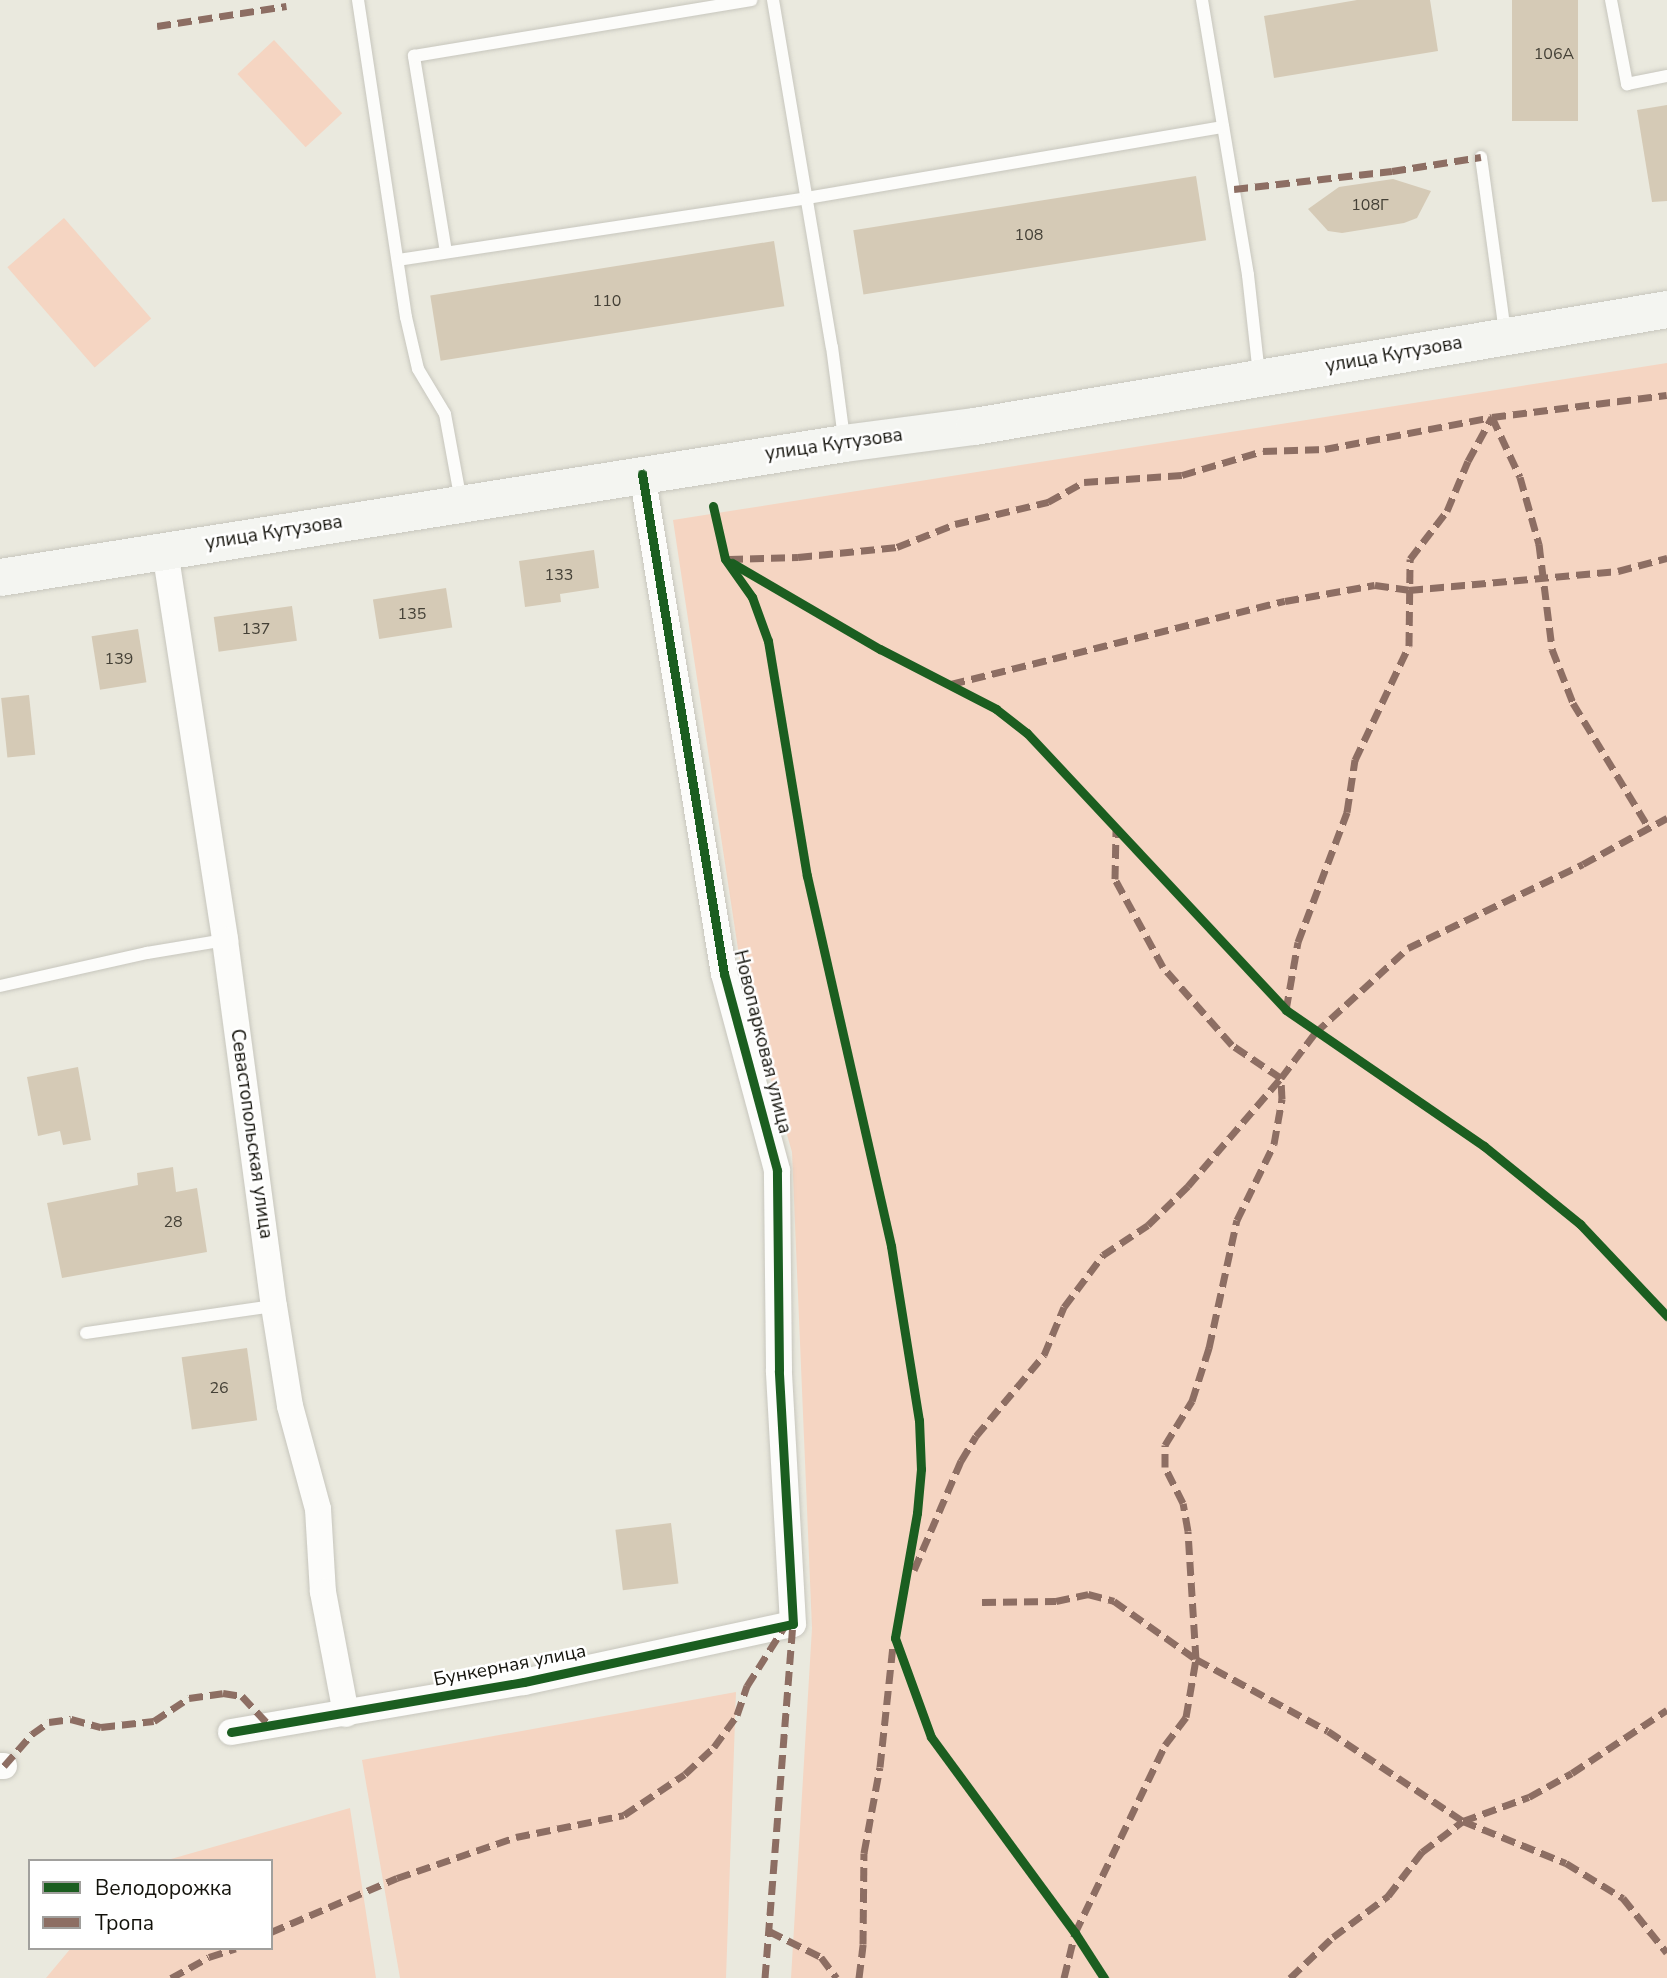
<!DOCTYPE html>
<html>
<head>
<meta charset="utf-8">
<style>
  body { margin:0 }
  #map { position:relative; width:1667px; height:1978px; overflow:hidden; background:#eae9de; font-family:"Nunito Sans",sans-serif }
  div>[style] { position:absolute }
  .green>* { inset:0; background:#f5d5c2; transform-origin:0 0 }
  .building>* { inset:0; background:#d5cab6; transform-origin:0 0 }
  .roads { filter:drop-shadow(0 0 2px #c7c6bd) drop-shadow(0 0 2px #c7c6bd) }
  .lane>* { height:12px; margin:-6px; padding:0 6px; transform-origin:6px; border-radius:6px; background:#fcfcfa }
  .street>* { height:26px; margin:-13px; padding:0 13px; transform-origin:13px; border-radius:13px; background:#fcfcfa }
  .secondary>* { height:37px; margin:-18.5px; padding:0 18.5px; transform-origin:18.5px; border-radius:18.5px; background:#f4f5f1 }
  .quiet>* { height:7px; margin-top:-3.5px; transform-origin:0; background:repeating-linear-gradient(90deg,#8d6e63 0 14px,transparent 0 21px) }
  .cycleway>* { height:9px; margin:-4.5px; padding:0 4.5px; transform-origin:4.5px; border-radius:4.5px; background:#1b5e20 }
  span { translate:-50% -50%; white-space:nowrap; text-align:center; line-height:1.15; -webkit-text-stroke:5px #fff; paint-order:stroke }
  .number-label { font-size:16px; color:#444036 }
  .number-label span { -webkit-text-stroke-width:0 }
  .street-label { font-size:19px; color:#13120b }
  .legend { position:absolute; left:28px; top:1859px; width:245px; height:91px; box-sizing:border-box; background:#fff; border:2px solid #a1a09d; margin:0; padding:9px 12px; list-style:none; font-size:21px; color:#13120b }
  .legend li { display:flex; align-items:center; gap:14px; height:35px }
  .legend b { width:35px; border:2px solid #a1a09d }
</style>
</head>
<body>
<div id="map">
  <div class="green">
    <i style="left:274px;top:40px;width:100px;height:50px;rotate:47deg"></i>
    <i style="left:64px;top:218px;width:133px;height:75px;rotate:49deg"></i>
    <i style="clip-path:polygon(1667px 363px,1667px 1978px,791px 1978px,812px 1628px,792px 1152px,743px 982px,673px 520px)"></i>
    <i style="clip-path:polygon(736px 1692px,726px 1978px,400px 1978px,362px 1760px)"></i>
    <i style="clip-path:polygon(350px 1808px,376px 1978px,46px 1978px,71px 1948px,271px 1948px,271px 1861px,164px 1861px)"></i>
  </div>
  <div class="building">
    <i style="clip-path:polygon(1357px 0,1430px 0,1438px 51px,1274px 78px,1264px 16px)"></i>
    <i style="left:1512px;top:0;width:66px;height:121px"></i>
    <i style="clip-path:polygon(1667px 105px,1667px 201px,1652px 202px,1637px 110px)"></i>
    <i style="left:1196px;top:176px;width:65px;height:347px;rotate:81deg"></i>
    <i style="clip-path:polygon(1393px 179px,1431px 191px,1417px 218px,1404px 223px,1342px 233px,1328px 231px,1308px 209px,1339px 187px)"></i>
    <i style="left:774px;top:241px;width:66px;height:348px;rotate:81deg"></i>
    <i style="clip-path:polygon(594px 550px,599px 588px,560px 594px,561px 602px,525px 607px,519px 561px)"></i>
    <i style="left:446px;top:588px;width:40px;height:74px;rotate:81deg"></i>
    <i style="left:292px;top:606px;width:35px;height:79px;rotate:82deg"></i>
    <i style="left:138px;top:629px;width:54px;height:47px;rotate:81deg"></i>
    <i style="left:29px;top:695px;width:60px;height:28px;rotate:84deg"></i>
    <i style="clip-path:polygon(78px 1067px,91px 1140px,63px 1145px,60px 1131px,38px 1136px,27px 1077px)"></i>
    <i style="clip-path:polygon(173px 1167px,176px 1192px,197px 1188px,207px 1252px,62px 1278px,47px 1203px,138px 1185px,137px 1173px)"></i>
    <i style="left:247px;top:1348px;width:73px;height:66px;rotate:82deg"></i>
    <i style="left:671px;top:1523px;width:61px;height:56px;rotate:83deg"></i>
  </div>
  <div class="roads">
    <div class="lane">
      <i style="left:358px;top:0;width:321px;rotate:81.4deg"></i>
      <i style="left:406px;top:317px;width:53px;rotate:77deg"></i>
      <i style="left:418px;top:369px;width:52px;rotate:59deg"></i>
      <i style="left:445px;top:414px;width:88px;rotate:79.6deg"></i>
      <i style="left:773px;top:0;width:352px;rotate:80.4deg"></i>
      <i style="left:832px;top:347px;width:92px;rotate:82.5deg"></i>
      <i style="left:1202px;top:0;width:279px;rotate:80.5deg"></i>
      <i style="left:1248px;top:275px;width:100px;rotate:83.7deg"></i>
      <i style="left:1611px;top:0;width:86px;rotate:79.2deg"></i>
      <i style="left:1627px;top:84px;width:41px;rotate:-11.3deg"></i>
      <i style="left:1481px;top:157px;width:178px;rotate:82.2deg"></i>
      <i style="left:446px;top:252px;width:199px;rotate:-99.3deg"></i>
      <i style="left:414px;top:56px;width:342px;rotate:-9.4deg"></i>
      <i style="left:398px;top:260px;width:414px;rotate:-8.6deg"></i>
      <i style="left:807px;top:198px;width:422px;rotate:-9.7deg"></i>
      <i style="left:0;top:986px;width:151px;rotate:-12.7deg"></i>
      <i style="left:147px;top:953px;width:79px;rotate:-9.5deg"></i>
      <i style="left:86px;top:1333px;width:190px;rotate:-8.2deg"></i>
    </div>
    <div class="street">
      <i style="left:165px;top:551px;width:394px;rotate:81.2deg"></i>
      <i style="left:225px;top:940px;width:369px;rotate:82.4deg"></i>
      <i style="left:274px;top:1306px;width:101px;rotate:80.9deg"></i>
      <i style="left:290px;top:1406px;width:107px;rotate:74.8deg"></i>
      <i style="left:318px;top:1509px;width:83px;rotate:86.6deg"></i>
      <i style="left:323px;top:1592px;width:124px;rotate:79.3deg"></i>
      <i style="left:231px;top:1732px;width:297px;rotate:-9.7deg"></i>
      <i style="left:524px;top:1682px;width:275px;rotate:-12.2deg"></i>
      <i style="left:793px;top:1624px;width:254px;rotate:-93.2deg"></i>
      <i style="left:779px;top:1370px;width:200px;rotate:-90.6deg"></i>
      <i style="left:777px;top:1170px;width:203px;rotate:-105.1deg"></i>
      <i style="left:724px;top:974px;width:507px;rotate:-99.31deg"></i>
      <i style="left:0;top:1766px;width:4px"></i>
    </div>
    <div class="secondary">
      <i style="left:0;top:577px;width:855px;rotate:-9.02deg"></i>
      <i style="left:844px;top:443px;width:131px;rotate:-7.5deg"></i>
      <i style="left:974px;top:426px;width:703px;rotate:-9.58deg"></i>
    </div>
  </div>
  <div class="quiet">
    <i style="left:157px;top:26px;width:131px;rotate:-8.8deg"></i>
    <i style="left:1234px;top:189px;width:159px;rotate:-6.5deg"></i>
    <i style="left:1392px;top:171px;width:90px;rotate:-8.9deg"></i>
    <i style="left:1492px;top:417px;width:66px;rotate:65deg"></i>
    <i style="left:1520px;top:477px;width:70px;rotate:74.2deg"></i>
    <i style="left:1539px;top:544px;width:106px;rotate:82.9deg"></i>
    <i style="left:1552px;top:649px;width:58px;rotate:68.7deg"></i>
    <i style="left:1573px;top:703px;width:146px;rotate:58.7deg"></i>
    <i style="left:729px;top:559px;width:69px;rotate:-1.7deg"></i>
    <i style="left:798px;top:557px;width:100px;rotate:-5.8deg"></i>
    <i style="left:897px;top:547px;width:62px;rotate:-21.6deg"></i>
    <i style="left:955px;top:524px;width:96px;rotate:-13.3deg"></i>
    <i style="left:1048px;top:502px;width:41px;rotate:-29.1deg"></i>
    <i style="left:1084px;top:482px;width:98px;rotate:-4.1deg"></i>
    <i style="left:1182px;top:475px;width:84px;rotate:-16.5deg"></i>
    <i style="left:1263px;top:451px;width:62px;rotate:-1.8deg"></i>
    <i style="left:1325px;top:449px;width:170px;rotate:-10.8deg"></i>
    <i style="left:1492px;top:417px;width:176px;rotate:-7.2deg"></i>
    <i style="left:951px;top:684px;width:344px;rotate:-14deg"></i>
    <i style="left:1285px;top:601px;width:91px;rotate:-10.1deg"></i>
    <i style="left:1375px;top:585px;width:34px;rotate:8deg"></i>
    <i style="left:1409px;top:590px;width:210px;rotate:-5.2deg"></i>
    <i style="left:1618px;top:571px;width:51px;rotate:-14.9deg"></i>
    <i style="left:1286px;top:1010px;width:69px;rotate:-80deg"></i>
    <i style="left:1298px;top:942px;width:139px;rotate:-69.3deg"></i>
    <i style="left:1347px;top:812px;width:53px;rotate:-81.3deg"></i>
    <i style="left:1355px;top:760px;width:126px;rotate:-64.7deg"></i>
    <i style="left:1409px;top:646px;width:87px;rotate:-89.3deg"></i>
    <i style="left:1410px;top:559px;width:61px;rotate:-52.4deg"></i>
    <i style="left:1447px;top:511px;width:54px;rotate:-67.2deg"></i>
    <i style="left:1468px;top:461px;width:50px;rotate:-61.4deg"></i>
    <i style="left:914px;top:1570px;width:119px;rotate:-66.7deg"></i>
    <i style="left:961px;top:1461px;width:29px;rotate:-59deg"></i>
    <i style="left:976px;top:1436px;width:106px;rotate:-50deg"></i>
    <i style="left:1044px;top:1355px;width:52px;rotate:-67.4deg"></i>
    <i style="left:1064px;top:1307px;width:65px;rotate:-53.1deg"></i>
    <i style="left:1103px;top:1255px;width:54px;rotate:-33.7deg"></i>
    <i style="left:1148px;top:1225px;width:56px;rotate:-44.3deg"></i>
    <i style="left:1188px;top:1186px;width:143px;rotate:-49.3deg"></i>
    <i style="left:1281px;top:1078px;width:56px;rotate:-52.9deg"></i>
    <i style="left:1315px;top:1033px;width:126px;rotate:-42.4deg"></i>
    <i style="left:1408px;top:948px;width:194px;rotate:-25.6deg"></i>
    <i style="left:1583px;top:864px;width:96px;rotate:-28.7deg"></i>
    <i style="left:982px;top:1602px;width:74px;rotate:-0.8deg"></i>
    <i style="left:1056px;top:1601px;width:33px;rotate:-12deg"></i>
    <i style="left:1088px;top:1594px;width:27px;rotate:15deg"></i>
    <i style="left:1114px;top:1601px;width:100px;rotate:35.3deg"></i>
    <i style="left:1196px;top:1659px;width:150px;rotate:28.6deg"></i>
    <i style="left:1328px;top:1731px;width:162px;rotate:33.7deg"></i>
    <i style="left:1463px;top:1821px;width:111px;rotate:22.2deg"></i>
    <i style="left:1566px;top:1863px;width:67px;rotate:31.6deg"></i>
    <i style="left:1623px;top:1898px;width:70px;rotate:51.3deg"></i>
    <i style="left:4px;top:1766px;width:43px;rotate:-48.8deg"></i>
    <i style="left:32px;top:1734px;width:21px;rotate:-35deg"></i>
    <i style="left:49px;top:1722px;width:22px;rotate:-8deg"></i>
    <i style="left:71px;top:1719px;width:31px;rotate:15deg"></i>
    <i style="left:101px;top:1727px;width:53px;rotate:-6.5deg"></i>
    <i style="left:154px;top:1721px;width:42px;rotate:-33.3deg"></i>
    <i style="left:189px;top:1698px;width:34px;rotate:-8deg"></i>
    <i style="left:223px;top:1693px;width:19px;rotate:9deg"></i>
    <i style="left:242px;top:1696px;width:40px;rotate:47deg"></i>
    <i style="left:769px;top:1931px;width:58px;rotate:26.6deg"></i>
    <i style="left:821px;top:1957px;width:26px;rotate:53deg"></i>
    <i style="left:271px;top:1932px;width:137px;rotate:-23.2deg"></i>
    <i style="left:397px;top:1878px;width:126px;rotate:-19deg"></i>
    <i style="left:516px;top:1837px;width:110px;rotate:-11.5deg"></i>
    <i style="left:624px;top:1815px;width:73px;rotate:-33.9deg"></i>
    <i style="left:685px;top:1774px;width:40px;rotate:-43deg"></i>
    <i style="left:714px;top:1747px;width:39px;rotate:-54deg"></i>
    <i style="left:737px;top:1715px;width:31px;rotate:-71deg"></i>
    <i style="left:747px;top:1686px;width:71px;rotate:-57.7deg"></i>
    <i style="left:171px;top:1978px;width:43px;rotate:-28.9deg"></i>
    <i style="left:209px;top:1957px;width:28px;rotate:-18deg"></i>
    <i style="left:765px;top:1978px;width:355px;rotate:-85.5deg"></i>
    <i style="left:859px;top:1978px;width:34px;rotate:-83deg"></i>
    <i style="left:863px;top:1944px;width:91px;rotate:-89.4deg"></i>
    <i style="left:864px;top:1853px;width:87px;rotate:-79.5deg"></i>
    <i style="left:880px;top:1767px;width:123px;rotate:-83.9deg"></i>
    <i style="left:1064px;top:1978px;width:46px;rotate:-76.3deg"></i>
    <i style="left:1075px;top:1933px;width:208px;rotate:-64.4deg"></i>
    <i style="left:1165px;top:1745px;width:35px;rotate:-53deg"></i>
    <i style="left:1186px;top:1717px;width:59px;rotate:-80.2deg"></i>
    <i style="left:1196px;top:1659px;width:128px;rotate:-93.6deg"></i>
    <i style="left:1188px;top:1531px;width:28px;rotate:-100deg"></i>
    <i style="left:1183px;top:1503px;width:40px;rotate:-116.6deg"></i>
    <i style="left:1165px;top:1467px;width:22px;rotate:-90deg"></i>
    <i style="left:1165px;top:1445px;width:52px;rotate:-58.5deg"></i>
    <i style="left:1192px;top:1401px;width:56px;rotate:-72.2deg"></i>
    <i style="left:1209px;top:1348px;width:131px;rotate:-77.7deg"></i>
    <i style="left:1237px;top:1220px;width:85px;rotate:-64deg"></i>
    <i style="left:1274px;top:1144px;width:46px;rotate:-79.9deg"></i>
    <i style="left:1282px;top:1099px;width:21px;rotate:-93deg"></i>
    <i style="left:1281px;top:1078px;width:59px;rotate:-146deg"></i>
    <i style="left:1232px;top:1045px;width:104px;rotate:-131.5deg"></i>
    <i style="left:1163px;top:967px;width:100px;rotate:-118.6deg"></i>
    <i style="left:1115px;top:879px;width:49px;rotate:-88.8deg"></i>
    <i style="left:1290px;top:1978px;width:59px;rotate:-43.6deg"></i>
    <i style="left:1333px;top:1937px;width:69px;rotate:-36.7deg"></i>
    <i style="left:1388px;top:1896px;width:56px;rotate:-52.3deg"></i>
    <i style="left:1422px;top:1852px;width:51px;rotate:-37.1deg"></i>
    <i style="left:1463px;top:1821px;width:70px;rotate:-20deg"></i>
    <i style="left:1529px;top:1797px;width:49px;rotate:-29.2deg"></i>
    <i style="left:1572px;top:1773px;width:114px;rotate:-33.6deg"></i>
  </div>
  <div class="cycleway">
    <i style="left:713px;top:506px;width:54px;rotate:77.2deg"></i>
    <i style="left:725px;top:559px;width:47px;rotate:54.6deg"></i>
    <i style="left:752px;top:597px;width:47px;rotate:70deg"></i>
    <i style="left:768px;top:641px;width:238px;rotate:80.6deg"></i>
    <i style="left:807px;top:876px;width:379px;rotate:77.2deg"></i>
    <i style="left:891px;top:1246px;width:176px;rotate:80.9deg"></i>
    <i style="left:919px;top:1420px;width:49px;rotate:87.7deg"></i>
    <i style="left:921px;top:1469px;width:44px;rotate:95.2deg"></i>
    <i style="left:917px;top:1513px;width:127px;rotate:100deg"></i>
    <i style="left:895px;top:1638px;width:105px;rotate:70deg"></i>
    <i style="left:931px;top:1737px;width:243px;rotate:53.7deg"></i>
    <i style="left:1075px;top:1933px;width:54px;rotate:57.2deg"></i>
    <i style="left:732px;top:563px;width:171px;rotate:30.2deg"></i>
    <i style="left:880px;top:649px;width:131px;rotate:27.3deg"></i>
    <i style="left:996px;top:709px;width:39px;rotate:38deg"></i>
    <i style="left:1027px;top:733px;width:379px;rotate:46.9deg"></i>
    <i style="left:1286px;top:1010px;width:240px;rotate:34.5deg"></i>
    <i style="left:1484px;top:1146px;width:124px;rotate:39.1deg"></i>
    <i style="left:1580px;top:1224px;width:127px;rotate:46.6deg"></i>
    <i style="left:231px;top:1732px;width:297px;rotate:-9.7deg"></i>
    <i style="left:524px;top:1682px;width:275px;rotate:-12.2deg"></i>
    <i style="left:793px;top:1624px;width:254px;rotate:-93.2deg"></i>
    <i style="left:779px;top:1370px;width:200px;rotate:-90.6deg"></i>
    <i style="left:777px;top:1170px;width:203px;rotate:-105.1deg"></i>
    <i style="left:724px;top:974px;width:507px;rotate:-99.31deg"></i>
  </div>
  <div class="number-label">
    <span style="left:1554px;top:54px">106А</span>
    <span style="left:1370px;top:205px">108Г</span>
    <span style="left:1029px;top:235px">108</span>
    <span style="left:607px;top:301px">110</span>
    <span style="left:559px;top:575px">133</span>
    <span style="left:412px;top:614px">135</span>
    <span style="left:256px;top:629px">137</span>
    <span style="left:119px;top:659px">139</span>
    <span style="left:173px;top:1222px">28</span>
    <span style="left:219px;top:1388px">26</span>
  </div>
  <div class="street-label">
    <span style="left:1394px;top:355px;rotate:-10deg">улица Кутузова</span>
    <span style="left:834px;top:445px;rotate:-8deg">улица Кутузова</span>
    <span style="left:274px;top:533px;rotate:-9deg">улица Кутузова</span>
    <span style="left:762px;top:1042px;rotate:76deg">Новопарковая улица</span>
    <span style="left:251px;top:1134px;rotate:82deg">Севастопольская улица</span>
    <span style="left:510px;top:1666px;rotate:-11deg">Бункерная улица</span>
  </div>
  <ul class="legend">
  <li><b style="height:9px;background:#1b5e20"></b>Велодорожка</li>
  <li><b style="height:9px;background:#8d6e63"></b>Тропа</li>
  </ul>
</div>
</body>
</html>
